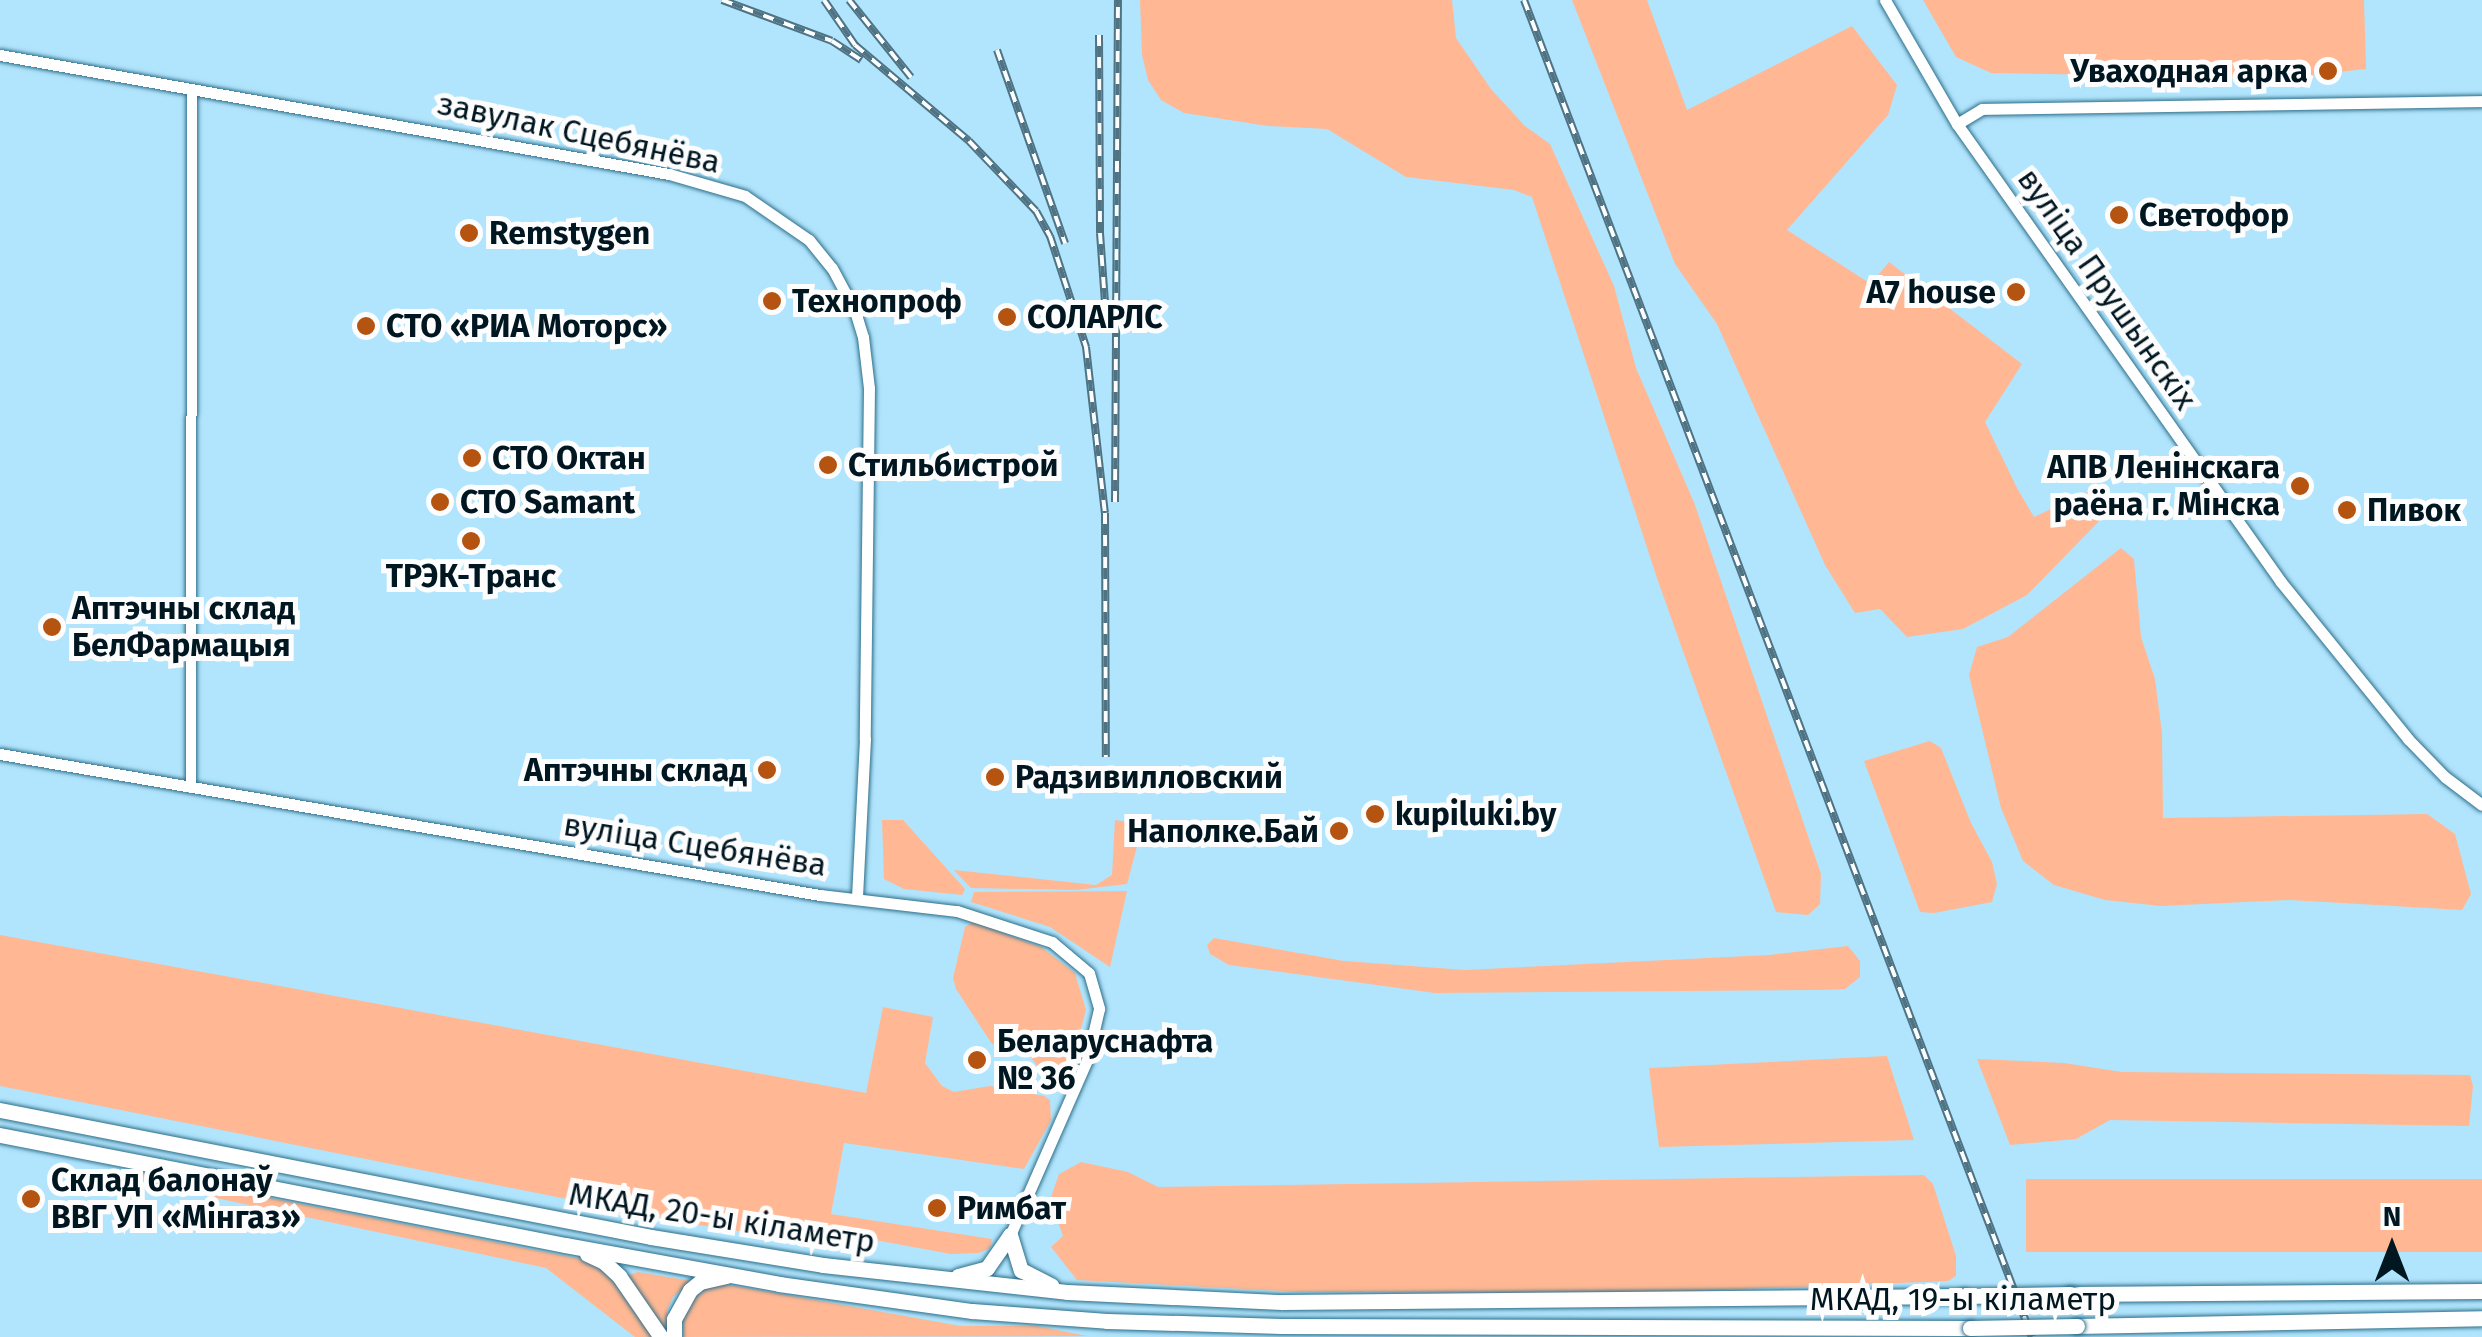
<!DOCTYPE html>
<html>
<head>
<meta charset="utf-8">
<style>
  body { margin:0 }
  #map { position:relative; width:2482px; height:1337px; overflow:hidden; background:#b1e5fd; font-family:"Fira Sans",sans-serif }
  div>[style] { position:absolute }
  .green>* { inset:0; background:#ffb893; transform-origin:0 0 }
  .roads { filter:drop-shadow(0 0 2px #2d6e89) drop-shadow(0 0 2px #2d6e89) }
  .minor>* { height:10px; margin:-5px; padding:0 5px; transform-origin:5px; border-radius:5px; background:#fff }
  .tertiary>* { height:11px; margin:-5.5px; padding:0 5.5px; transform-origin:5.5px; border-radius:5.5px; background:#fff }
  .trunk>* { height:15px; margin:-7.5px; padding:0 7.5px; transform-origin:7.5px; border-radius:7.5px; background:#fff }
  .rail>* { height:8px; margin-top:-4px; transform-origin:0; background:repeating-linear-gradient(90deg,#fdfdfd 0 11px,#4f7383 0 22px); box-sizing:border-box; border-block:2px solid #4f7383 }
  .bridges { filter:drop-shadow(0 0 2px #2d6e89) drop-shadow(0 0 2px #2d6e89) }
  .trunk-bridge>* { height:15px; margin:-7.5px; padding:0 7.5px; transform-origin:7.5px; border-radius:7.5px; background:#fff }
  .dots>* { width:28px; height:28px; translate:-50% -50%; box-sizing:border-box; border:5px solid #fdfdfd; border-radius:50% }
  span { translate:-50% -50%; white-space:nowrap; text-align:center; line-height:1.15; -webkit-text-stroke:10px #fdfdfd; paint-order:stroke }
  .poi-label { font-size:32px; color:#001621; font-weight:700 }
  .right { translate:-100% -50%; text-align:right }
  .left { translate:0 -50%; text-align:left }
  .street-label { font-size:32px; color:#001621 }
  .north { position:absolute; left:2342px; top:1197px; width:100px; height:100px; -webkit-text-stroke:8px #fdfdfd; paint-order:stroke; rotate:0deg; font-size:28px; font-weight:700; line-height:40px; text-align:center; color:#001621 }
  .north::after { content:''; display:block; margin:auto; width:35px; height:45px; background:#001621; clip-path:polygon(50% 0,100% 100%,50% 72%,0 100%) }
</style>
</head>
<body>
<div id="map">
  <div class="green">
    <i style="clip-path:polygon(1140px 0,1452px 0,1456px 38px,1491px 89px,1525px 126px,1550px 144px,1614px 286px,1636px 368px,1695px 505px,1821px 874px,1820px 904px,1808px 915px,1776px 912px,1658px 581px,1532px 197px,1514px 190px,1406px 177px,1327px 129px,1268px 126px,1184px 113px,1161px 100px,1148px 80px,1142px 55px)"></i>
    <i style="clip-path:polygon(1572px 0,1647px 0,1687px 110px,1852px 26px,1897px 85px,1888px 115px,1787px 230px,1871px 284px,1889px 262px,2022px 364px,1985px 422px,2017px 488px,2034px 517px,2096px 488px,2107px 513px,2027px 595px,1963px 629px,1907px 637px,1880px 609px,1855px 613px,1825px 565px,1717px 324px,1675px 264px)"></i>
    <i style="clip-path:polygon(1923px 0,2364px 0,2366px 69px,2283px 78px,1991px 73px,1956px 57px)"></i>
    <i style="clip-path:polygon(2121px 548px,2134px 559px,2141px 637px,2155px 679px,2162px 733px,2163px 818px,2427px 814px,2455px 834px,2471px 894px,2462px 910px,2290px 900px,2161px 906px,2105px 900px,2054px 885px,2023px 861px,2001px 808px,1969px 675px,1977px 647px,2008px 637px)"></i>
    <i style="clip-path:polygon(1930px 741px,1941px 748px,1971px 823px,1992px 862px,1997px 884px,1992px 902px,1934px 913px,1920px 912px,1864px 761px)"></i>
    <i style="clip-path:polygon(882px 820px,903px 820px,965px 889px,962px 895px,904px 889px,884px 879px)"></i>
    <i style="clip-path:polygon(1115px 820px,1143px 824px,1127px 884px,1076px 890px,971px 888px,954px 870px,1096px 885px,1112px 875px)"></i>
    <i style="clip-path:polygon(1127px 891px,1110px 967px,1050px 927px,971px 902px,974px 892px)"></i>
    <i style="clip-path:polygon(973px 922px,1041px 947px,1075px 973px,1086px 1010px,1067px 1081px,1049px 1082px,1027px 1052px,992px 1044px,956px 989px,953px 978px,965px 927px)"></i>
    <i style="clip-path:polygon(0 935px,866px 1093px,883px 1007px,933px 1017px,925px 1063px,942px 1086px,954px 1092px,990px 1086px,1044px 1096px,1050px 1100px,1051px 1120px,1024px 1169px,844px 1143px,831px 1214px,992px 1239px,990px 1248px,979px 1253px,951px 1254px,826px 1231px,766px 1235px,692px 1224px,0 1086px)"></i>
    <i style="clip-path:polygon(1214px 938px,1344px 961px,1465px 970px,1769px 955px,1848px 946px,1860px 961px,1860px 977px,1845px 989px,1822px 990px,1435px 993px,1229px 965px,1210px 954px,1207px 945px)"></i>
    <i style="clip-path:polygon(1887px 1056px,1914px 1140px,1659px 1147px,1649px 1068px)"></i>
    <i style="clip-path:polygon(1977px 1059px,2064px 1063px,2122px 1072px,2470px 1075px,2473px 1086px,2469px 1126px,2110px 1120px,2076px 1139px,2010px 1145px)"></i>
    <i style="clip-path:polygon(1081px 1162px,1128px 1172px,1158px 1187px,1924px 1175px,1933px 1184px,1956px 1256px,1956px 1276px,1948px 1281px,1643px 1293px,1301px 1292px,1077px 1280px,1051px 1247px,1063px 1236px,1050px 1200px,1059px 1174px)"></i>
    <i style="clip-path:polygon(128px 1170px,581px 1259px,610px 1275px,655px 1337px,635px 1337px,546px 1268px,122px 1178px)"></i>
    <i style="left:2482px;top:1179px;width:73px;height:456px;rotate:90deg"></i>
    <i style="clip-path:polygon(638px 1272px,692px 1281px,673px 1297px,667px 1310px,667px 1337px,627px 1283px,629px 1275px)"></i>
    <i style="clip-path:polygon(714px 1282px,961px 1326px,1037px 1326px,1087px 1336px,683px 1337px,683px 1308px)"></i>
  </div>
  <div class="roads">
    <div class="minor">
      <i style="left:191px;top:788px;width:697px;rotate:-89.92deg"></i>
    </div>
    <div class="tertiary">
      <i style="left:1885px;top:0;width:143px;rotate:59.9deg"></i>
      <i style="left:1957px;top:124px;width:561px;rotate:54.72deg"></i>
      <i style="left:2281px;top:582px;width:202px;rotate:51deg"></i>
      <i style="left:2408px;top:739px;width:53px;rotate:45.8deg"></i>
      <i style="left:2445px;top:777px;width:46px;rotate:37.1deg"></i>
      <i style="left:0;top:55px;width:680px;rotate:10.09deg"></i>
      <i style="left:669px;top:174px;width:79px;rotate:16.1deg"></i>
      <i style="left:745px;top:196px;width:78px;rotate:34.5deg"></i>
      <i style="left:809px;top:240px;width:36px;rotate:51deg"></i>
      <i style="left:832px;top:268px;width:49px;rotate:61.9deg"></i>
      <i style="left:855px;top:311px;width:27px;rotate:73deg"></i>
      <i style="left:863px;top:337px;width:51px;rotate:83.3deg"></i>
      <i style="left:869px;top:388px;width:351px;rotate:90.7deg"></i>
      <i style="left:865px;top:739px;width:160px;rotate:92.9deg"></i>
      <i style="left:1957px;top:124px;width:29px;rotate:-31deg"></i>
      <i style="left:1982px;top:109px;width:500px;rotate:-0.92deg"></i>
      <i style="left:0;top:754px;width:832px;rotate:9.76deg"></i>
      <i style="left:820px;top:895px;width:138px;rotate:6.7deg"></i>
      <i style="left:957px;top:911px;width:100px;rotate:18.1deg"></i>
      <i style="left:1052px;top:942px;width:48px;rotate:40deg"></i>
      <i style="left:1089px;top:973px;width:37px;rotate:74deg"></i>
      <i style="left:1099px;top:1009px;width:52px;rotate:103.2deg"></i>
      <i style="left:1087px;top:1060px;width:191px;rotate:113.7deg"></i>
    </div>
    <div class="trunk">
      <i style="left:0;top:1110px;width:663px;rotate:11.04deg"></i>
      <i style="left:651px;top:1237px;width:174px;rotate:9.2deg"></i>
      <i style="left:823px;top:1265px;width:245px;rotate:6.3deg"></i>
      <i style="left:1067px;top:1292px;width:215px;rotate:2.7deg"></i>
      <i style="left:1282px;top:1302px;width:682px;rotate:-0.5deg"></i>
      <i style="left:0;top:1135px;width:576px;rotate:11.02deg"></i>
      <i style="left:565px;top:1245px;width:218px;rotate:10.3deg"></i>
      <i style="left:779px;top:1284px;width:195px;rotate:8deg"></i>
      <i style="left:972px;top:1311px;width:135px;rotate:4.2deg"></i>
      <i style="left:1107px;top:1321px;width:175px;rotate:1.6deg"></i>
      <i style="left:1282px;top:1326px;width:688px;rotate:0.17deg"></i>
      <i style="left:1010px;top:1235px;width:37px;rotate:73deg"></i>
      <i style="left:1021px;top:1270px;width:34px;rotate:27deg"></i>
      <i style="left:587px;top:1254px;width:19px;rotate:25deg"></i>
      <i style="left:604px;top:1262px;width:21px;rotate:43deg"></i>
      <i style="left:619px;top:1276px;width:74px;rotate:55.5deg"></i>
      <i style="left:958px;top:1276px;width:30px;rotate:-15deg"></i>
      <i style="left:987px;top:1268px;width:40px;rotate:-55.1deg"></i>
      <i style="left:2070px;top:1294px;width:412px;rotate:-0.4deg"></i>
      <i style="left:2077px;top:1326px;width:405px;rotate:-1.1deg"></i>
      <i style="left:674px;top:1337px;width:18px;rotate:-90deg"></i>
      <i style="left:674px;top:1319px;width:33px;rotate:-61deg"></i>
      <i style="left:690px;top:1290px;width:13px;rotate:-39deg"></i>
      <i style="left:700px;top:1282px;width:27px;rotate:-13deg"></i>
    </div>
  </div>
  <div class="rail">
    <i style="left:722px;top:0;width:117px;rotate:20.4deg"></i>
    <i style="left:832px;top:41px;width:35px;rotate:33deg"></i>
    <i style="left:824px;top:0;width:55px;rotate:55.4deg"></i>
    <i style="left:855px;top:45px;width:149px;rotate:40.1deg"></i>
    <i style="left:969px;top:141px;width:97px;rotate:46.3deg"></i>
    <i style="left:1036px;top:211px;width:29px;rotate:61deg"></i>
    <i style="left:1050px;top:236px;width:117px;rotate:72deg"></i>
    <i style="left:1086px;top:347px;width:167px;rotate:83.5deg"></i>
    <i style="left:1105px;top:513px;width:244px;rotate:89.8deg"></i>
    <i style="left:849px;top:0;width:99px;rotate:51.2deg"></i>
    <i style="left:1524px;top:0;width:1430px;rotate:69.2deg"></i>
    <i style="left:1099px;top:35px;width:198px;rotate:89.7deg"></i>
    <i style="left:1100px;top:233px;width:84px;rotate:85.9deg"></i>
    <i style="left:997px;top:50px;width:205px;rotate:70.6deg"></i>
    <i style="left:1115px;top:502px;width:502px;rotate:-89.66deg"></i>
  </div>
  <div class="bridges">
    <div class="trunk-bridge">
      <i style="left:1964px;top:1296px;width:106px;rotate:-1.1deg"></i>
      <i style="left:1970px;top:1328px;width:107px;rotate:-1.1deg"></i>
    </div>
  </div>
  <div class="dots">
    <i style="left:2328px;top:71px;background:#b55411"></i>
    <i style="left:2119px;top:215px;background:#b55411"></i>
    <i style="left:469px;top:233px;background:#b55411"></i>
    <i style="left:2016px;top:292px;background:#b55411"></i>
    <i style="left:772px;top:301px;background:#b55411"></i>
    <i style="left:1007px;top:317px;background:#b55411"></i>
    <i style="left:366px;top:326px;background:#b55411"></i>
    <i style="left:472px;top:458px;background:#b55411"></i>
    <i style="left:828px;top:465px;background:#b55411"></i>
    <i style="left:2300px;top:486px;background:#b55411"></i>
    <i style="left:440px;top:502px;background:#b55411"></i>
    <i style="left:2347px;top:510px;background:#b55411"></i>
    <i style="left:471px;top:541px;background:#b55411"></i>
    <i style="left:52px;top:627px;background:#b55411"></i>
    <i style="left:767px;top:770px;background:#b55411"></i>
    <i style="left:995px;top:777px;background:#b55411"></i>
    <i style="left:1375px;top:814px;background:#b55411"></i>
    <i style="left:1339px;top:831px;background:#b55411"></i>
    <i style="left:977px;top:1060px;background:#b55411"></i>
    <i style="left:31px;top:1199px;background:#b55411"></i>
    <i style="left:937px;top:1208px;background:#b55411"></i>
  </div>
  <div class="poi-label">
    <span class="right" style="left:2308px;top:71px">Уваходная арка</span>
    <span class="left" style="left:2139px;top:215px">Светофор</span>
    <span class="left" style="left:489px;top:233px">Remstygen</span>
    <span class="right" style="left:1996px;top:292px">A7 house</span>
    <span class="left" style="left:792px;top:301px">Технопроф</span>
    <span class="left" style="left:1027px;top:317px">СОЛАРЛС</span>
    <span class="left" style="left:386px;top:326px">СТО «РИА Моторс»</span>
    <span class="left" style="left:492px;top:458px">СТО Октан</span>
    <span class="left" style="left:848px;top:465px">Стильбистрой</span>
    <span class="right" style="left:2280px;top:486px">АПВ Ленінскага<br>раёна г. Мінска</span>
    <span class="left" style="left:460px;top:502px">СТО Samant</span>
    <span class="left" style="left:2367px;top:510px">Пивок</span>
    <span style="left:471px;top:576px">ТРЭК-Транс</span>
    <span class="left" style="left:72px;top:627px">Аптэчны склад<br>БелФармацыя</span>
    <span class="right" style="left:747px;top:770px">Аптэчны склад</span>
    <span class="left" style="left:1015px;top:777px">Радзивилловский</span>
    <span class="left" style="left:1395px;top:814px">kupiluki.by</span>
    <span class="right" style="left:1319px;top:831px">Наполке.Бай</span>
    <span class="left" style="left:997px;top:1060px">Беларуснафта<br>№ 36</span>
    <span class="left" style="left:51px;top:1199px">Склад балонаў<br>ВВГ УП «Мінгаз»</span>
    <span class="left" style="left:957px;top:1208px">Римбат</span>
  </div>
  <div class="street-label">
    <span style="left:579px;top:133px;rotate:12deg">завулак Сцебянёва</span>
    <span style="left:2107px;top:289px;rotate:55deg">вуліца Прушынскіх</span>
    <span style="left:695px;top:845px;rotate:9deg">вуліца Сцебянёва</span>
    <span style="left:722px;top:1218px;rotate:9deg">МКАД, 20-ы кіламетр</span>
    <span style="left:1963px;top:1299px">МКАД, 19-ы кіламетр</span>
  </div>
  <div class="north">N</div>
</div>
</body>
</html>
